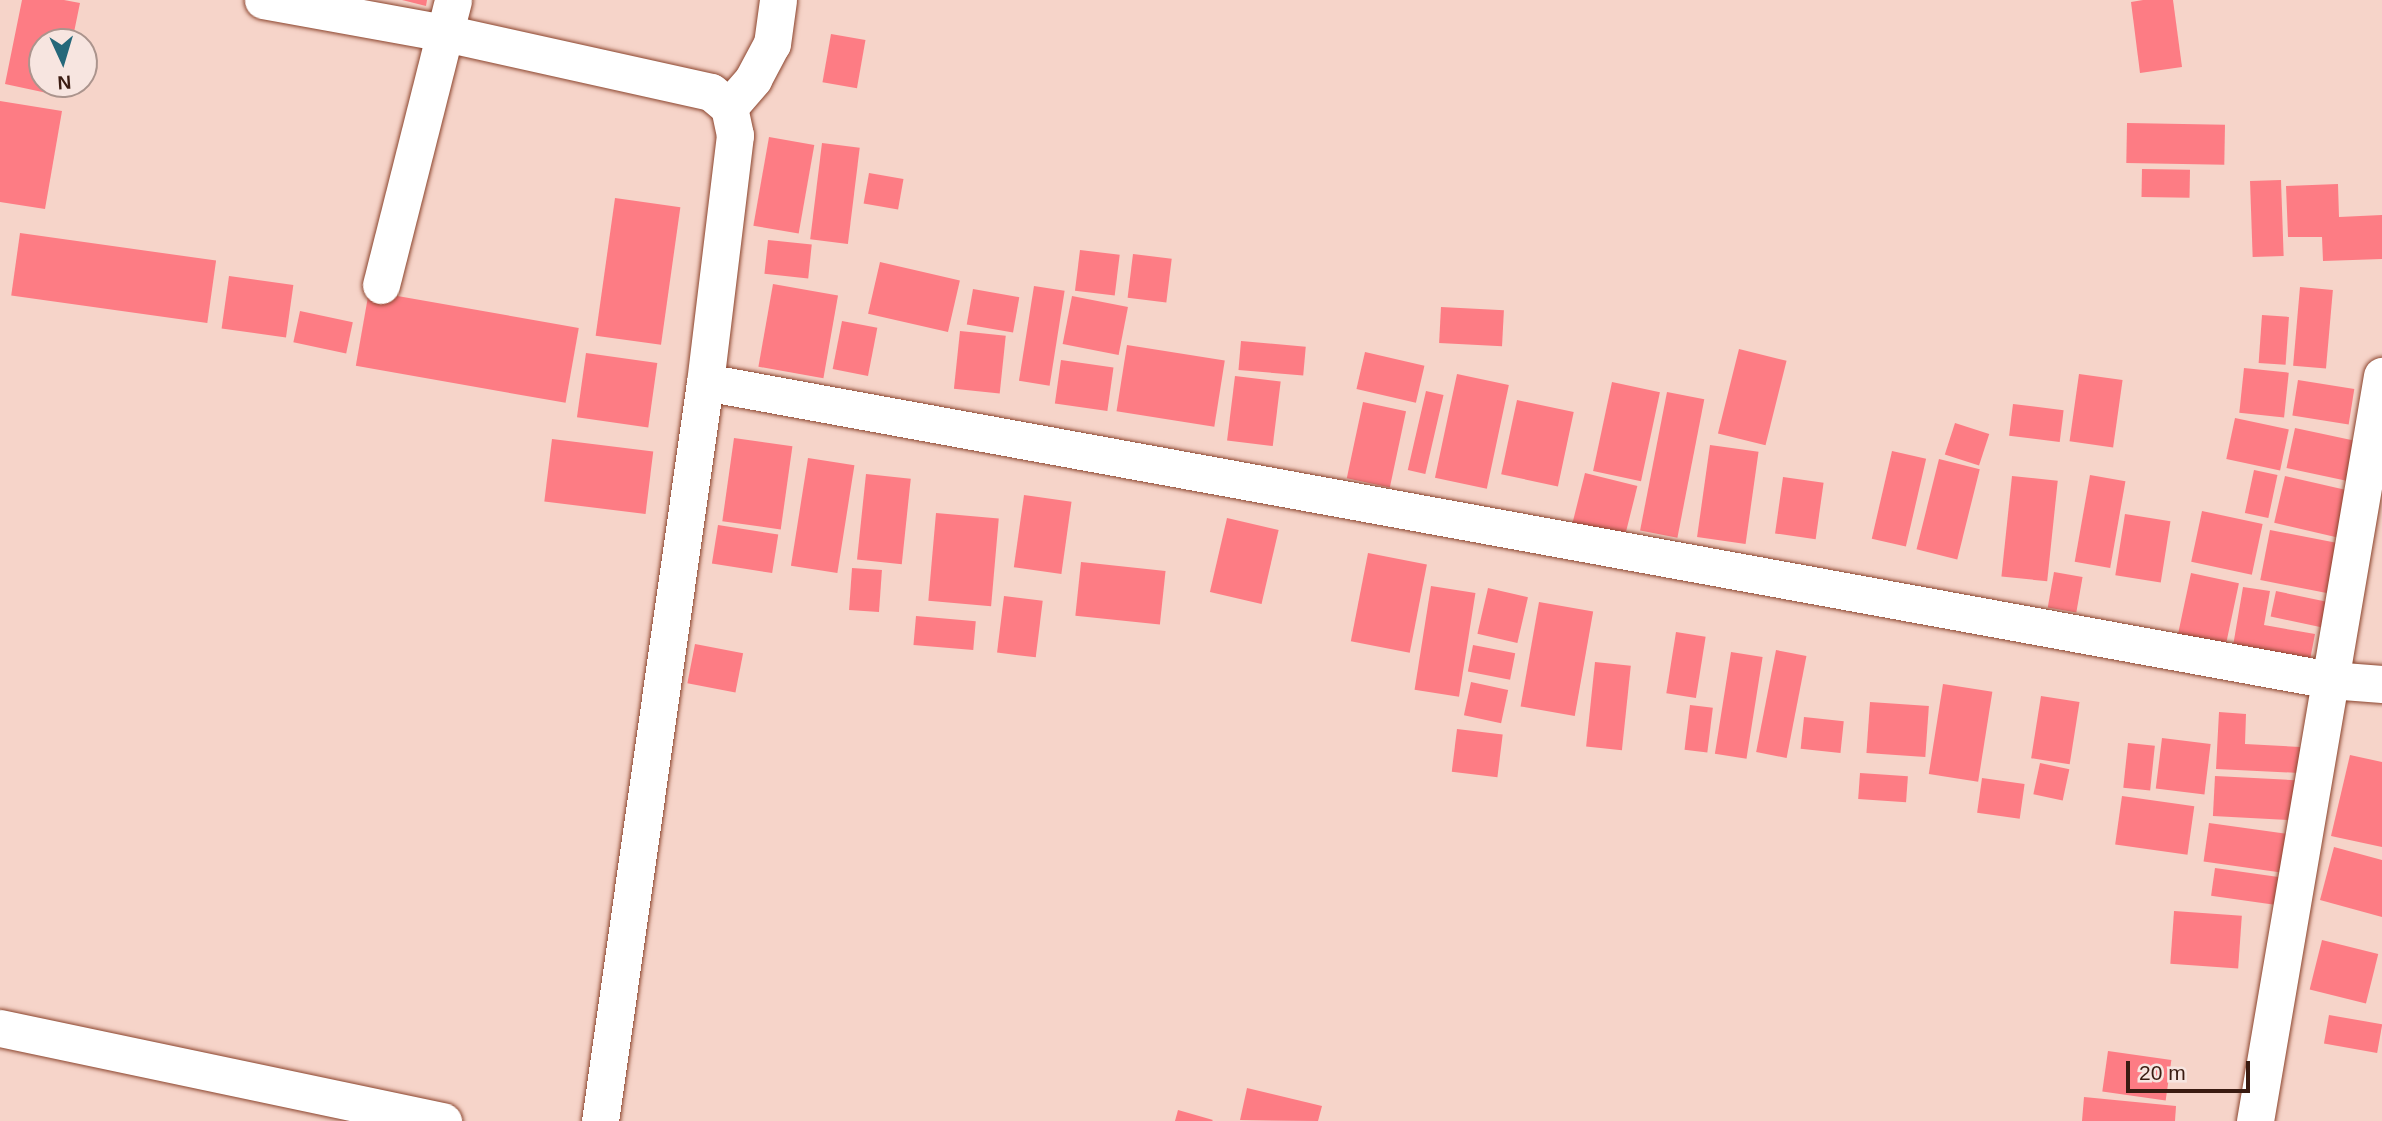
<!DOCTYPE html>
<html>
<head>
<meta charset="utf-8">
<style>
  body { margin:0 }
  #map { position:relative; width:2382px; height:1121px; overflow:hidden; background:#f6d4c9; font-family:Helvetica,sans-serif }
  div>[style] { position:absolute }
  .building>* { inset:0; background:#fd7c84; transform-origin:0 0 }
  .roads { filter:drop-shadow(0 0 2px #8b442d) drop-shadow(0 0 2px #8b442d) }
  .minor>* { height:37px; margin:-18.5px; padding:0 18.5px; transform-origin:18.5px; border-radius:18.5px; background:#fff }
  span { translate:-50% -50%; white-space:nowrap; text-align:center; line-height:1.15; -webkit-text-stroke:7px #f7e5e0; paint-order:stroke }
  .north { position:absolute; left:28px; top:28px; width:70px; height:70px; box-sizing:border-box; background:#f7e5e0; border:2px solid #ab948d; border-radius:50%; rotate:176deg; font-size:19px; font-weight:700; line-height:28px; text-align:center; color:#3a1b11 }
  .north::after { content:''; display:block; margin:auto; width:24px; height:32px; background:#25687a; clip-path:polygon(50% 0,100% 100%,50% 72%,0 100%) }
  .scale { position:absolute; left:2126px; top:1061px; width:124px; height:32px; box-sizing:border-box; border:4px solid #3a1b11; border-top:0; padding-left:9px; font-size:21px; line-height:24px; white-space:nowrap; color:#3a1b11; -webkit-text-stroke:5px #f7e5e0; paint-order:stroke }
</style>
</head>
<body>
<div id="map">
  <div class="building">
    <i style="clip-path:polygon(22px 0,64px 0,80px 3px,72px 42px,42px 42px,42px 84px,63px 84px,61px 96px,5px 84px)"></i>
    <i style="clip-path:polygon(402px 0,427px 0,426px 6px)"></i>
    <i style="clip-path:polygon(2143px 0,2173px 0,2182px 67px,2140px 73px,2131px 2px)"></i>
    <i style="left:831px;top:34px;width:35px;height:49px;rotate:10deg"></i>
    <i style="clip-path:polygon(0 101px,62px 111px,45px 209px,0 202px)"></i>
    <i style="left:2127px;top:123px;width:98px;height:40px;rotate:1deg"></i>
    <i style="left:769px;top:137px;width:46px;height:90px;rotate:10deg"></i>
    <i style="left:822px;top:143px;width:38px;height:97px;rotate:7deg"></i>
    <i style="left:2142px;top:169px;width:48px;height:28px;rotate:1deg"></i>
    <i style="left:869px;top:173px;width:35px;height:31px;rotate:10deg"></i>
    <i style="left:2281px;top:180px;width:76px;height:31px;rotate:88deg"></i>
    <i style="clip-path:polygon(2338px 184px,2339px 217px,2382px 215px,2382px 259px,2323px 261px,2322px 237px,2288px 237px,2286px 186px)"></i>
    <i style="left:615px;top:198px;width:66px;height:139px;rotate:8deg"></i>
    <i style="left:20px;top:233px;width:198px;height:63px;rotate:8deg"></i>
    <i style="left:768px;top:240px;width:44px;height:34px;rotate:6deg"></i>
    <i style="left:1080px;top:250px;width:40px;height:41px;rotate:7deg"></i>
    <i style="left:1133px;top:254px;width:39px;height:44px;rotate:7deg"></i>
    <i style="left:880px;top:262px;width:82px;height:53px;rotate:13deg"></i>
    <i style="left:229px;top:276px;width:65px;height:53px;rotate:8deg"></i>
    <i style="left:773px;top:284px;width:66px;height:84px;rotate:10deg"></i>
    <i style="left:1034px;top:286px;width:31px;height:96px;rotate:9deg"></i>
    <i style="left:2300px;top:287px;width:33px;height:79px;rotate:5deg"></i>
    <i style="left:973px;top:289px;width:47px;height:36px;rotate:10deg"></i>
    <i style="left:369px;top:291px;width:213px;height:76px;rotate:10deg"></i>
    <i style="left:1072px;top:296px;width:57px;height:49px;rotate:11deg"></i>
    <i style="left:1441px;top:307px;width:63px;height:36px;rotate:3deg"></i>
    <i style="left:300px;top:311px;width:54px;height:32px;rotate:12deg"></i>
    <i style="left:2262px;top:315px;width:27px;height:48px;rotate:4deg"></i>
    <i style="left:842px;top:321px;width:36px;height:49px;rotate:11deg"></i>
    <i style="left:960px;top:331px;width:46px;height:58px;rotate:6deg"></i>
    <i style="left:1241px;top:341px;width:65px;height:29px;rotate:5deg"></i>
    <i style="left:1127px;top:345px;width:99px;height:67px;rotate:9deg"></i>
    <i style="left:1739px;top:349px;width:49px;height:87px;rotate:14deg"></i>
    <i style="left:1365px;top:352px;width:61px;height:38px;rotate:13deg"></i>
    <i style="left:586px;top:353px;width:72px;height:65px;rotate:8deg"></i>
    <i style="left:1061px;top:360px;width:53px;height:44px;rotate:8deg"></i>
    <i style="left:2244px;top:368px;width:45px;height:45px;rotate:6deg"></i>
    <i style="left:1457px;top:374px;width:53px;height:106px;rotate:12deg"></i>
    <i style="left:2079px;top:374px;width:44px;height:68px;rotate:8deg"></i>
    <i style="left:1235px;top:376px;width:46px;height:65px;rotate:7deg"></i>
    <i style="left:2298px;top:380px;width:57px;height:36px;rotate:9deg"></i>
    <i style="left:1612px;top:382px;width:49px;height:91px;rotate:12deg"></i>
    <i style="left:1426px;top:391px;width:18px;height:81px;rotate:13deg"></i>
    <i style="left:1667px;top:392px;width:38px;height:141px;rotate:11deg"></i>
    <i style="left:1517px;top:400px;width:58px;height:76px;rotate:12deg"></i>
    <i style="left:1363px;top:402px;width:44px;height:78px;rotate:12deg"></i>
    <i style="left:2013px;top:404px;width:51px;height:32px;rotate:7deg"></i>
    <i style="left:2235px;top:418px;width:55px;height:42px;rotate:12deg"></i>
    <i style="left:1955px;top:423px;width:36px;height:33px;rotate:18deg"></i>
    <i style="left:2295px;top:428px;width:66px;height:41px;rotate:12deg"></i>
    <i style="left:734px;top:438px;width:59px;height:84px;rotate:8deg"></i>
    <i style="left:552px;top:439px;width:102px;height:63px;rotate:7deg"></i>
    <i style="left:1710px;top:445px;width:49px;height:93px;rotate:8deg"></i>
    <i style="left:1892px;top:451px;width:35px;height:90px;rotate:13deg"></i>
    <i style="left:808px;top:458px;width:47px;height:109px;rotate:9deg"></i>
    <i style="left:1939px;top:459px;width:42px;height:93px;rotate:14deg"></i>
    <i style="left:2254px;top:470px;width:24px;height:44px;rotate:12deg"></i>
    <i style="left:1585px;top:473px;width:54px;height:51px;rotate:14deg"></i>
    <i style="left:866px;top:474px;width:45px;height:86px;rotate:6deg"></i>
    <i style="left:2090px;top:475px;width:36px;height:88px;rotate:10deg"></i>
    <i style="left:2012px;top:476px;width:46px;height:101px;rotate:6deg"></i>
    <i style="left:2285px;top:476px;width:65px;height:48px;rotate:13deg"></i>
    <i style="left:1783px;top:477px;width:41px;height:57px;rotate:8deg"></i>
    <i style="left:1024px;top:495px;width:48px;height:73px;rotate:8deg"></i>
    <i style="left:2202px;top:511px;width:62px;height:52px;rotate:12deg"></i>
    <i style="left:936px;top:513px;width:63px;height:88px;rotate:5deg"></i>
    <i style="left:2125px;top:514px;width:46px;height:62px;rotate:9deg"></i>
    <i style="left:1227px;top:518px;width:53px;height:76px;rotate:13deg"></i>
    <i style="left:718px;top:525px;width:61px;height:39px;rotate:9deg"></i>
    <i style="left:2270px;top:530px;width:74px;height:51px;rotate:11deg"></i>
    <i style="left:1368px;top:553px;width:60px;height:90px;rotate:11deg"></i>
    <i style="left:1081px;top:562px;width:85px;height:54px;rotate:6deg"></i>
    <i style="left:852px;top:568px;width:30px;height:42px;rotate:4deg"></i>
    <i style="left:2054px;top:572px;width:29px;height:36px;rotate:10deg"></i>
    <i style="left:2191px;top:573px;width:49px;height:67px;rotate:12deg"></i>
    <i style="left:1431px;top:586px;width:45px;height:105px;rotate:9deg"></i>
    <i style="clip-path:polygon(2243px 587px,2270px 591px,2264px 625px,2315px 634px,2309px 665px,2232px 652px)"></i>
    <i style="left:1488px;top:588px;width:41px;height:47px;rotate:13deg"></i>
    <i style="left:2276px;top:591px;width:53px;height:26px;rotate:12deg"></i>
    <i style="left:1004px;top:596px;width:39px;height:57px;rotate:7deg"></i>
    <i style="left:1539px;top:602px;width:55px;height:106px;rotate:10deg"></i>
    <i style="left:916px;top:616px;width:60px;height:29px;rotate:5deg"></i>
    <i style="left:1676px;top:632px;width:30px;height:62px;rotate:9deg"></i>
    <i style="left:695px;top:644px;width:49px;height:40px;rotate:11deg"></i>
    <i style="left:1473px;top:645px;width:43px;height:27px;rotate:11deg"></i>
    <i style="left:1776px;top:650px;width:31px;height:104px;rotate:11deg"></i>
    <i style="left:1731px;top:652px;width:32px;height:103px;rotate:9deg"></i>
    <i style="left:1595px;top:662px;width:36px;height:85px;rotate:6deg"></i>
    <i style="left:1471px;top:682px;width:38px;height:34px;rotate:12deg"></i>
    <i style="left:1943px;top:684px;width:50px;height:91px;rotate:9deg"></i>
    <i style="left:2041px;top:696px;width:39px;height:63px;rotate:9deg"></i>
    <i style="left:1870px;top:702px;width:59px;height:51px;rotate:4deg"></i>
    <i style="left:1690px;top:705px;width:23px;height:45px;rotate:7deg"></i>
    <i style="clip-path:polygon(2219px 712px,2246px 714px,2245px 744px,2300px 747px,2299px 773px,2216px 769px)"></i>
    <i style="left:1804px;top:717px;width:40px;height:32px;rotate:6deg"></i>
    <i style="left:1457px;top:729px;width:46px;height:43px;rotate:7deg"></i>
    <i style="left:2162px;top:738px;width:49px;height:51px;rotate:7deg"></i>
    <i style="left:2128px;top:743px;width:27px;height:45px;rotate:6deg"></i>
    <i style="clip-path:polygon(2350px 755px,2382px 762px,2382px 847px,2331px 836px)"></i>
    <i style="left:2040px;top:763px;width:30px;height:32px;rotate:12deg"></i>
    <i style="left:1860px;top:773px;width:48px;height:26px;rotate:4deg"></i>
    <i style="left:2215px;top:776px;width:84px;height:40px;rotate:3deg"></i>
    <i style="left:1982px;top:778px;width:43px;height:35px;rotate:8deg"></i>
    <i style="left:2122px;top:796px;width:73px;height:49px;rotate:8deg"></i>
    <i style="left:2209px;top:823px;width:89px;height:39px;rotate:8deg"></i>
    <i style="clip-path:polygon(2334px 847px,2382px 860px,2382px 917px,2320px 900px)"></i>
    <i style="left:2215px;top:868px;width:64px;height:28px;rotate:8deg"></i>
    <i style="left:2174px;top:911px;width:68px;height:53px;rotate:4deg"></i>
    <i style="left:2322px;top:940px;width:58px;height:51px;rotate:14deg"></i>
    <i style="left:2329px;top:1015px;width:54px;height:29px;rotate:10deg"></i>
    <i style="left:2108px;top:1051px;width:64px;height:41px;rotate:8deg"></i>
    <i style="clip-path:polygon(1247px 1088px,1322px 1106px,1318px 1121px,1240px 1120px)"></i>
    <i style="clip-path:polygon(2084px 1097px,2176px 1106px,2175px 1121px,2082px 1121px)"></i>
    <i style="clip-path:polygon(1178px 1110px,1213px 1120px,1212px 1121px,1175px 1121px)"></i>
  </div>
  <div class="roads">
    <div class="minor">
      <i style="left:263px;top:0;width:185px;rotate:10.3deg"></i>
      <i style="left:445px;top:33px;width:272px;rotate:12.5deg"></i>
      <i style="left:711px;top:92px;width:23px;rotate:40deg"></i>
      <i style="left:729px;top:107px;width:29px;rotate:78deg"></i>
      <i style="left:735px;top:135px;width:249px;rotate:96.9deg"></i>
      <i style="left:705px;top:382px;width:1652px;rotate:10.39deg"></i>
      <i style="left:2330px;top:680px;width:52px;rotate:4.4deg"></i>
      <i style="left:729px;top:107px;width:37px;rotate:-49deg"></i>
      <i style="left:753px;top:79px;width:40px;rotate:-62deg"></i>
      <i style="left:772px;top:44px;width:44px;rotate:-82.2deg"></i>
      <i style="left:381px;top:285px;width:294px;rotate:-75.8deg"></i>
      <i style="left:0;top:1028px;width:453px;rotate:11.9deg"></i>
      <i style="left:600px;top:1121px;width:746px;rotate:-81.91deg"></i>
      <i style="left:2255px;top:1121px;width:756px;rotate:-80.33deg"></i>
    </div>
  </div>
  <div class="north">N</div>
  <div class="scale">20 m</div>
</div>
</body>
</html>
